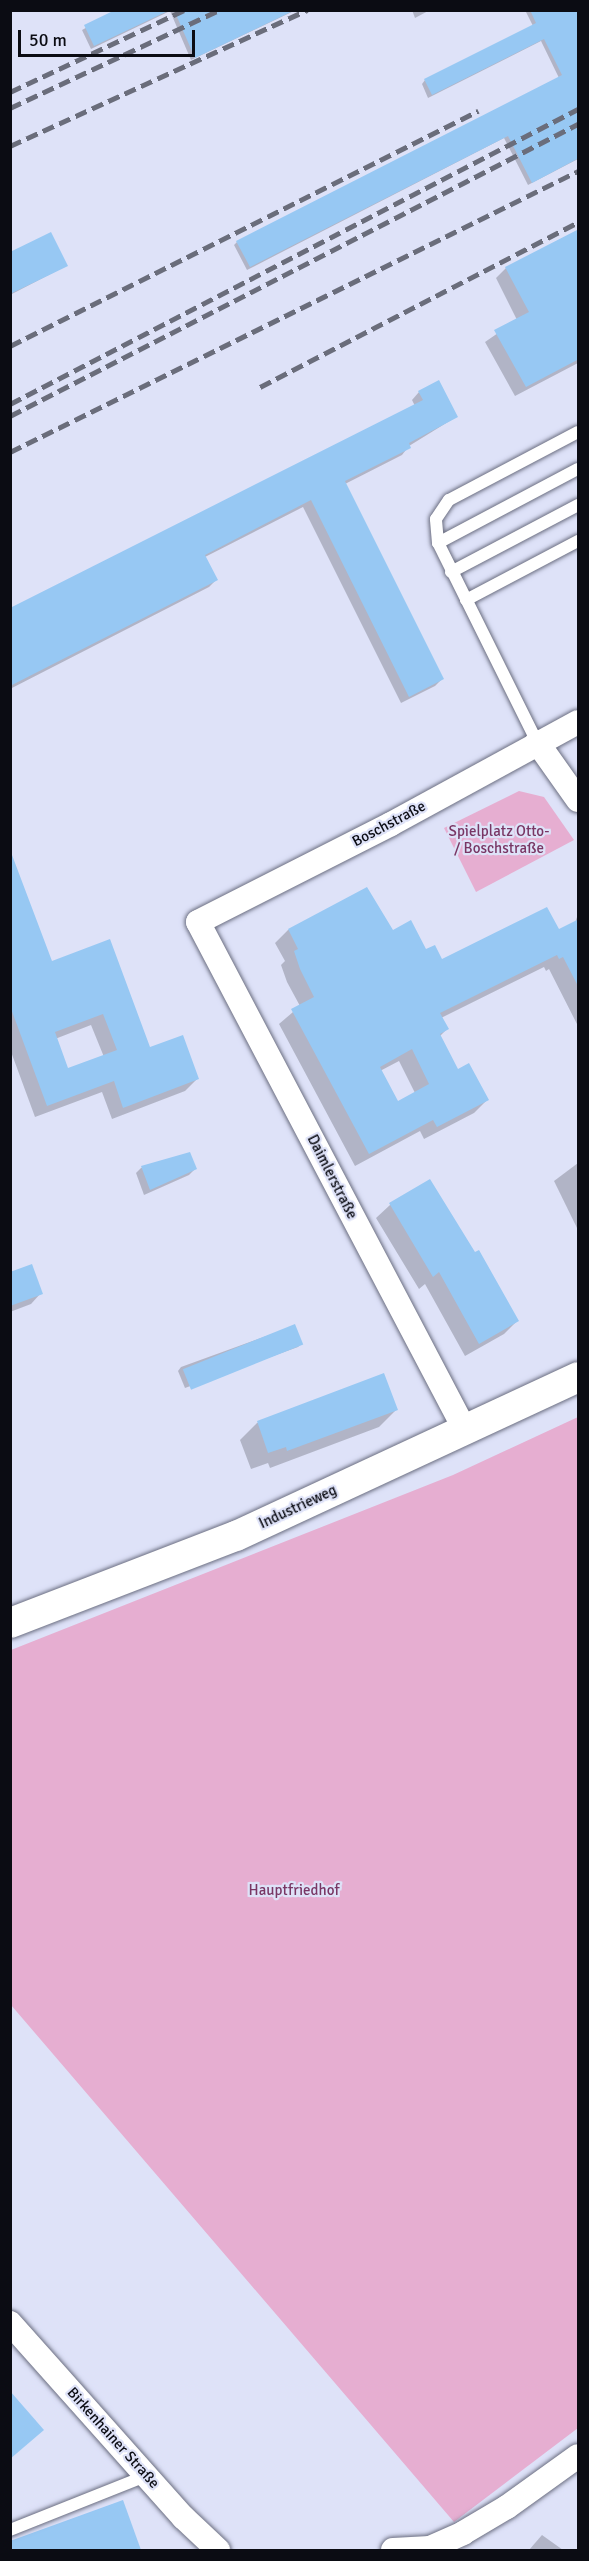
<!DOCTYPE html>
<html>
<head>
<meta charset="utf-8">
<style>
  body { margin:0 }
  #map { position:relative; width:589px; height:2561px; overflow:hidden; background:#dee2f8; font-family:Signika,sans-serif }
  div>[style] { position:absolute }
  .green>* { inset:0; background:#e6aed1 }
  .shadow>* { inset:0; background:#0003 }
  .building>* { inset:0; background:#97c8f3; transform-origin:0 0 }
  .roads { filter:drop-shadow(0 0 2px #6b6e81) drop-shadow(0 0 2px #6b6e81) }
  .service>* { height:12px; margin:-6px; padding:0 6px; transform-origin:6px; border-radius:6px; background:#fff }
  .minor>* { height:24px; margin:-12px; padding:0 12px; transform-origin:12px; border-radius:12px; background:#fff }
  .tertiary>* { height:30px; margin:-15px; padding:0 15px; transform-origin:15px; border-radius:15px; background:#fff }
  .rail>* { height:4.5px; margin-top:-2.25px; transform-origin:0; background:repeating-linear-gradient(90deg,#6a6d7b 0 12px,transparent 0 18px) }
  span { translate:-50% -50%; white-space:nowrap; text-align:center; line-height:1.15; -webkit-text-stroke:4.5px #dee2f8; paint-order:stroke }
  .street-label { font-size:15px; color:#0b0c13 }
  .park-label { font-size:15px; color:#793664 }
  .frame { position:absolute; inset:0; border:12px solid #0b0c13; pointer-events:none }
  .scale { position:absolute; left:18px; top:30px; width:177px; height:27px; box-sizing:border-box; border:3px solid #0b0c13; border-top:0; padding-left:8px; font-size:18px; line-height:21px; white-space:nowrap; color:#0b0c13; -webkit-text-stroke:4px #dee2f8; paint-order:stroke }
</style>
</head>
<body>
<div id="map">
  <div class="green">
    <i style="clip-path:polygon(519px 791px,544px 797px,574px 840px,476px 892px,444px 828px)"></i>
    <i style="clip-path:polygon(578px 1417px,578px 2428px,454px 2522px,11px 2005px,11px 1650px,453px 1475px)"></i>
  </div>
  <div class="shadow">
    <i style="clip-path:polygon(118px 10px,296px 10px,191px 60px,170px 11px,91px 49px,82px 30px)"></i>
    <i style="clip-path:polygon(412px 10px,430px 10px,415px 18px)"></i>
    <i style="clip-path:polygon(525px 10px,578px 10px,578px 159px,528px 185px,504px 138px,247px 270px,234px 245px,237px 242px,559px 78px,541px 41px,428px 98px,422px 84px,425px 80px,533px 26px)"></i>
    <i style="clip-path:polygon(578px 230px,578px 363px,515px 396px,485px 342px,517px 320px,496px 278px,506px 268px)"></i>
    <i style="clip-path:polygon(10px 253px,66px 266px,10px 295px)"></i>
    <i style="clip-path:polygon(419px 392px,456px 417px,409px 446px,402px 455px,345px 484px,442px 679px,435px 686px,401px 703px,303px 507px,205px 557px,216px 580px,209px 587px,10px 689px,10px 611px,415px 406px,412px 400px)"></i>
    <i style="clip-path:polygon(evenodd,23px 888px,51px 963px,150px 1049px,197px 1079px,185px 1091px,112px 1119px,102px 1092px,35px 1117px,10px 1049px,10px 893px,23px 888px,91px 1025px,104px 1057px,67px 1070px,55px 1039px,91px 1025px)"></i>
    <i style="clip-path:polygon(evenodd,578px 914px,578px 1026px,549px 969px,546px 971px,544px 967px,441px 1018px,447px 1029px,440px 1036px,457px 1071px,487px 1100px,474px 1113px,424px 1139px,420px 1131px,355px 1166px,279px 1024px,300px 1006px,287px 982px,281px 965px,285px 961px,275px 943px,288px 930px,392px 932px,442px 961px,559px 931px,575px 923px,578px 914px,399px 1061px,415px 1093px,397px 1103px,380px 1071px,399px 1061px)"></i>
    <i style="clip-path:polygon(189px 1154px,195px 1169px,189px 1175px,144px 1195px,136px 1173px,141px 1168px)"></i>
    <i style="clip-path:polygon(578px 1163px,578px 1230px,554px 1181px)"></i>
    <i style="clip-path:polygon(430px 1181px,517px 1321px,504px 1334px,465px 1356px,425px 1284px,419px 1289px,376px 1218px,390px 1205px)"></i>
    <i style="clip-path:polygon(10px 1273px,41px 1293px,31px 1304px,10px 1312px)"></i>
    <i style="clip-path:polygon(294px 1326px,301px 1344px,298px 1347px,185px 1388px,178px 1371px,181px 1367px)"></i>
    <i style="clip-path:polygon(383px 1375px,396px 1410px,379px 1427px,270px 1468px,268px 1463px,251px 1469px,240px 1440px,257px 1423px)"></i>
    <i style="clip-path:polygon(122px 2502px,140px 2550px,10px 2550px,10px 2543px)"></i>
    <i style="clip-path:polygon(542px 2535px,563px 2550px,529px 2550px)"></i>
  </div>
  <div class="building">
    <i style="clip-path:polygon(115px 10px,170px 10px,94px 46px,84px 25px)"></i>
    <i style="clip-path:polygon(174px 10px,295px 10px,195px 58px)"></i>
    <i style="clip-path:polygon(530px 10px,579px 10px,579px 158px,532px 183px,508px 136px,250px 267px,236px 241px,562px 75px,544px 39px,432px 95px,424px 79px,536px 23px)"></i>
    <i style="clip-path:polygon(579px 229px,579px 359px,526px 387px,494px 330px,529px 312px,505px 267px)"></i>
    <i style="clip-path:polygon(51px 232px,68px 266px,10px 294px,10px 252px)"></i>
    <i style="clip-path:polygon(439px 380px,458px 417px,409px 443px,411px 448px,345px 481px,444px 679px,409px 697px,311px 500px,205px 555px,218px 580px,10px 686px,10px 608px,423px 400px,418px 391px)"></i>
    <i style="clip-path:polygon(evenodd,12px 855px,52px 961px,110px 939px,150px 1047px,183px 1035px,199px 1079px,123px 1108px,114px 1081px,47px 1106px,10px 1006px,12px 855px,103px 1014px,117px 1050px,68px 1068px,55px 1032px,103px 1014px)"></i>
    <i style="clip-path:polygon(evenodd,367px 887px,393px 930px,411px 920px,426px 949px,435px 945px,442px 959px,547px 907px,559px 929px,579px 919px,579px 988px,563px 957px,559px 959px,557px 955px,440px 1013px,449px 1029px,440px 1034px,458px 1069px,469px 1063px,489px 1100px,437px 1127px,433px 1120px,369px 1154px,291px 1009px,314px 997px,300px 969px,294px 951px,298px 949px,288px 929px,367px 887px,412px 1049px,429px 1084px,398px 1101px,380px 1067px,412px 1049px)"></i>
    <i style="clip-path:polygon(190px 1152px,197px 1169px,150px 1190px,141px 1166px)"></i>
    <i style="clip-path:polygon(430px 1179px,475px 1252px,479px 1250px,519px 1321px,479px 1344px,439px 1272px,433px 1277px,389px 1203px)"></i>
    <i style="clip-path:polygon(32px 1264px,43px 1294px,10px 1306px,10px 1272px)"></i>
    <i style="left:295px;top:1324px;width:22px;height:121px;rotate:68deg"></i>
    <i style="clip-path:polygon(384px 1373px,398px 1410px,287px 1451px,286px 1447px,268px 1453px,257px 1421px)"></i>
    <i style="clip-path:polygon(10px 2391px,44px 2430px,10px 2459px)"></i>
    <i style="clip-path:polygon(123px 2500px,141px 2550px,10px 2550px,10px 2541px)"></i>
  </div>
  <div class="roads">
    <div class="service">
      <i style="left:438px;top:543px;width:158px;rotate:-27.9deg"></i>
      <i style="left:451px;top:572px;width:144px;rotate:-27.8deg"></i>
      <i style="left:466px;top:600px;width:127px;rotate:-27.8deg"></i>
      <i style="left:537px;top:742px;width:222px;rotate:-116.4deg"></i>
      <i style="left:438px;top:543px;width:24px;rotate:-95deg"></i>
      <i style="left:436px;top:519px;width:23px;rotate:-56deg"></i>
      <i style="left:449px;top:500px;width:146px;rotate:-27.8deg"></i>
      <i style="left:10px;top:2530px;width:146px;rotate:-21.7deg"></i>
    </div>
    <div class="minor">
      <i style="left:537px;top:742px;width:71px;rotate:54.7deg"></i>
      <i style="left:466px;top:1432px;width:576px;rotate:-117.72deg"></i>
      <i style="left:198px;top:922px;width:216px;rotate:-26.9deg"></i>
      <i style="left:391px;top:824px;width:213px;rotate:-28.6deg"></i>
      <i style="left:10px;top:2323px;width:261px;rotate:48.3deg"></i>
      <i style="left:184px;top:2518px;width:47px;rotate:43.3deg"></i>
      <i style="left:393px;top:2550px;width:37px;rotate:-3deg"></i>
      <i style="left:430px;top:2548px;width:36px;rotate:-24deg"></i>
      <i style="left:463px;top:2533px;width:51px;rotate:-30.6deg"></i>
      <i style="left:507px;top:2507px;width:87px;rotate:-35.7deg"></i>
    </div>
    <div class="tertiary">
      <i style="left:10px;top:1623px;width:242px;rotate:-21.1deg"></i>
      <i style="left:236px;top:1536px;width:377px;rotate:-24.9deg"></i>
    </div>
  </div>
  <div class="rail">
    <i style="left:10px;top:92px;width:192px;rotate:-25.2deg"></i>
    <i style="left:10px;top:108px;width:231px;rotate:-25.1deg"></i>
    <i style="left:10px;top:146px;width:327px;rotate:-24.6deg"></i>
    <i style="left:10px;top:346px;width:524px;rotate:-26.66deg"></i>
    <i style="left:260px;top:387px;width:358px;rotate:-27.4deg"></i>
    <i style="left:10px;top:404px;width:640px;rotate:-27.45deg"></i>
    <i style="left:10px;top:416px;width:639px;rotate:-27.21deg"></i>
    <i style="left:10px;top:452px;width:634px;rotate:-26.32deg"></i>
  </div>
  <div class="street-label">
    <span style="left:389px;top:824px;rotate:-28deg">Boschstraße</span>
    <span style="left:332px;top:1177px;rotate:63deg">Daimlerstraße</span>
    <span style="left:298px;top:1507px;rotate:-25deg">Industrieweg</span>
    <span style="left:113px;top:2438px;rotate:48deg">Birkenhainer Straße</span>
  </div>
  <div class="park-label">
    <span style="left:499px;top:840px">Spielplatz Otto-<br>/ Boschstraße</span>
    <span style="left:294px;top:1891px">Hauptfriedhof</span>
  </div>
  <div class="frame"></div>
  <div class="scale">50 m</div>
</div>
</body>
</html>
